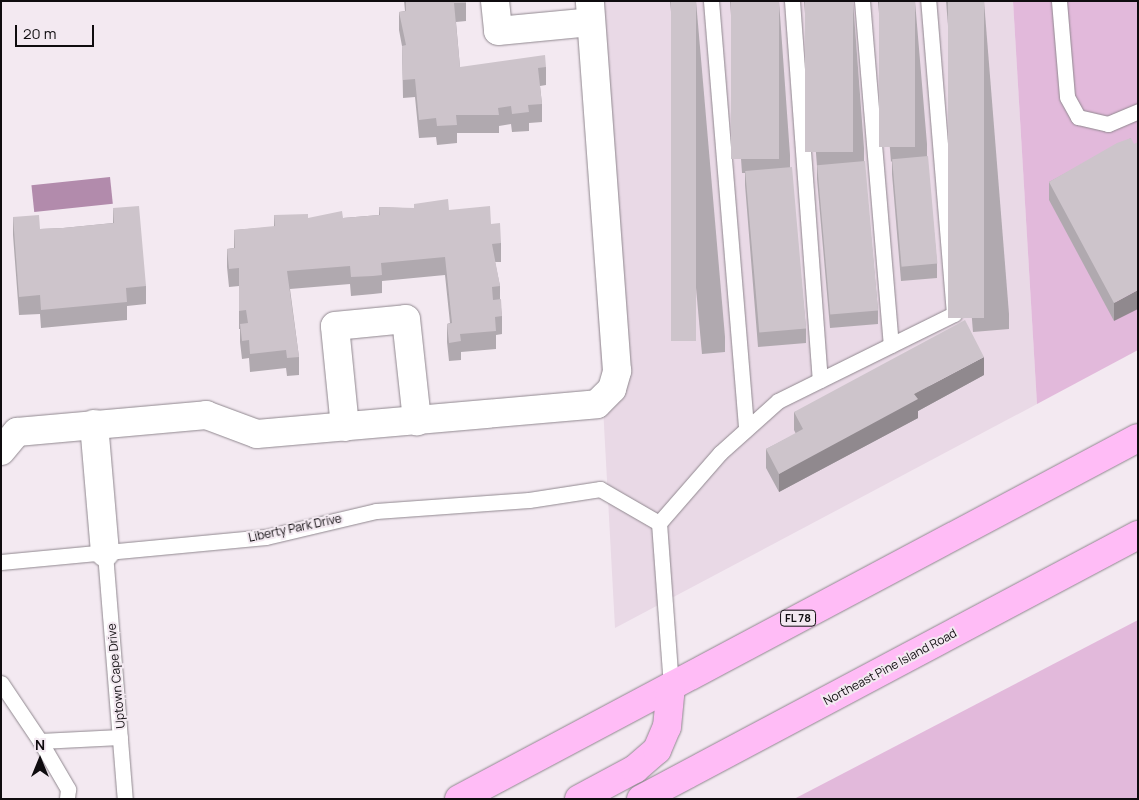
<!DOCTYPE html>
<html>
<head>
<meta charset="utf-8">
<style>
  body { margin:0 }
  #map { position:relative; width:1139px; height:800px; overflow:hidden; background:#f3e9f1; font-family:Manrope,sans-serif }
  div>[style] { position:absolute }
  .built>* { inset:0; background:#e9d9e6 }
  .green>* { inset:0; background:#e2b9db }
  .water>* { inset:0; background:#b28bac; transform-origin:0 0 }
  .roads { filter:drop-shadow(0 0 1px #90888f) drop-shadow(0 0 1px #90888f) }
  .lane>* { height:15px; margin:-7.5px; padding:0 7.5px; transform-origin:7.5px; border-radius:7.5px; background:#fff }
  .street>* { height:28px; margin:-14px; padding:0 14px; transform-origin:14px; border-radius:14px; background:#fff }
  .primary>* { height:28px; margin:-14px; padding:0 14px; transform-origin:14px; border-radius:14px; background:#ffbcf6 }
  .wall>* { inset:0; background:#b0a9af }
  .shaded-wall>* { inset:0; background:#90898e }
  .building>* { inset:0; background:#cdc4cb; transform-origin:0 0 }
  span { translate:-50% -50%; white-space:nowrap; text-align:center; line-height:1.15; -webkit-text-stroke:4px #f3e9f1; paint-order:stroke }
  .shield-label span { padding:1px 4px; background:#f3e9f1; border:1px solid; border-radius:4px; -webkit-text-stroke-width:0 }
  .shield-label { font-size:11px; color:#0f0c0f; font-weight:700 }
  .street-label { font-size:12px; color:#0f0c0f }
  .frame { position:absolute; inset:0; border:2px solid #0f0c0f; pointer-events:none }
  .north { position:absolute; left:15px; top:735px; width:50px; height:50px; -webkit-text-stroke:4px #f3e9f1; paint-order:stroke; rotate:0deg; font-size:14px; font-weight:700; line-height:20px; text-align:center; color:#0f0c0f }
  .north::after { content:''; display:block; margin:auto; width:18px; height:22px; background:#0f0c0f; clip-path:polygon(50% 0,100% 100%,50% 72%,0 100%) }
  .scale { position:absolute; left:15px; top:25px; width:79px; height:22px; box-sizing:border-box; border:2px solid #0f0c0f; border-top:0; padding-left:6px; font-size:15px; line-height:18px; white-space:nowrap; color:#0f0c0f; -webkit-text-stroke:4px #f3e9f1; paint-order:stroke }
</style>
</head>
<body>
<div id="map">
  <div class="built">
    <i style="clip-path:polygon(581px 1px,1013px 1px,1037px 404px,615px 628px)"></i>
  </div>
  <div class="green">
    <i style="clip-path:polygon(1013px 1px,1138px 1px,1138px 350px,1037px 404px)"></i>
    <i style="clip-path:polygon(1138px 620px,1138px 799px,794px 799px)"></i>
  </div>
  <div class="water">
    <i style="left:110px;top:177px;width:27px;height:79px;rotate:84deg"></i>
  </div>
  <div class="roads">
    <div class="lane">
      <i style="left:711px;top:1px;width:429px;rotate:85.3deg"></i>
      <i style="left:792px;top:1px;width:380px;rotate:85.8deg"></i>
      <i style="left:862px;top:1px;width:345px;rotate:85.2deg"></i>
      <i style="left:1059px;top:1px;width:96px;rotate:85.2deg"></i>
      <i style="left:1067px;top:97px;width:23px;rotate:61deg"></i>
      <i style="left:1078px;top:117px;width:31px;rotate:13deg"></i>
      <i style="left:1108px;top:124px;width:33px;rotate:-23deg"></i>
      <i style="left:659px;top:523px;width:93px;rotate:-48.9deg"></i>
      <i style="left:720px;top:453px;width:78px;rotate:-41.9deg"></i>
      <i style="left:778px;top:401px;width:196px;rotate:-26.3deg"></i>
      <i style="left:954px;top:314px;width:314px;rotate:-94.7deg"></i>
      <i style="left:105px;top:553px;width:247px;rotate:85.4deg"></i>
      <i style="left:1px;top:562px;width:266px;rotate:-5.4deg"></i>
      <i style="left:266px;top:537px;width:113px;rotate:-13.3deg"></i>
      <i style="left:376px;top:511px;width:153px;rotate:-4.1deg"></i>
      <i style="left:529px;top:500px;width:72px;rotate:-8.8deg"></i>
      <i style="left:600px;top:489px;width:68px;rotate:30deg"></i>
      <i style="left:659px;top:523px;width:163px;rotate:85.8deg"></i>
      <i style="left:1px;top:683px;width:70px;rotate:56.1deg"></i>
      <i style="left:40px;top:741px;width:80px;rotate:-2.9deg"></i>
      <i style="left:40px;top:741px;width:56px;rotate:59.7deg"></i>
      <i style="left:68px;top:789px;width:10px;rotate:96deg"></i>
    </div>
    <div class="street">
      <i style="left:495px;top:1px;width:30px;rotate:84deg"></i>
      <i style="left:498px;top:31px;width:93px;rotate:-5.5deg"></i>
      <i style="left:94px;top:424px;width:129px;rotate:85.1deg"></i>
      <i style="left:345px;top:427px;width:101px;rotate:-95.7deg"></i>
      <i style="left:335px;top:326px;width:71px;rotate:-5.6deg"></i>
      <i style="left:406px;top:319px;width:103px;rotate:83.8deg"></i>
      <i style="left:1px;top:451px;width:25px;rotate:-50deg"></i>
      <i style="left:17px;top:432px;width:190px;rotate:-5.1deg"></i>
      <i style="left:206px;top:415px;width:54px;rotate:20.4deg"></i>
      <i style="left:257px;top:434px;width:341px;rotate:-5deg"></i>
      <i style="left:597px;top:404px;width:21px;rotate:-45deg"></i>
      <i style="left:612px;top:389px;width:19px;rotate:-74deg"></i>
      <i style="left:617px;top:371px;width:371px;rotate:-94.2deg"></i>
    </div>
    <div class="primary">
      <i style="left:459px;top:799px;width:769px;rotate:-28deg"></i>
      <i style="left:579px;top:799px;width:64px;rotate:-28.2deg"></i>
      <i style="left:635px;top:769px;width:29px;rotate:-41deg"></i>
      <i style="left:657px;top:750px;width:25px;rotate:-67deg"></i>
      <i style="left:667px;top:727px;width:41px;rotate:-84.4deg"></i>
      <i style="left:641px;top:799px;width:563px;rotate:-27.98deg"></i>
    </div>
  </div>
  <div class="wall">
    <i style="clip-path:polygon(404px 1px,466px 1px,466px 21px,456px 22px,460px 67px,546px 67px,546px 85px,540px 86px,542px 104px,542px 122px,529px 123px,529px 131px,512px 132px,511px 124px,499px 126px,499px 133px,457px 133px,457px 143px,437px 145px,436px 137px,419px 138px,415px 97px,403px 98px,402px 46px,399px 30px,399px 12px,405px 11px)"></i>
    <i style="clip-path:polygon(670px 1px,696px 1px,725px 337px,725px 352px,702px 354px)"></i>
    <i style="clip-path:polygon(730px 1px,779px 1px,790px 155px,790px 167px,806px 328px,806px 343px,758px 347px,745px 185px,745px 173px,742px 173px)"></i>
    <i style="clip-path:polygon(804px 1px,853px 1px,864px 148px,864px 161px,878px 310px,878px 324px,830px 328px,817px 179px,817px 166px)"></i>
    <i style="clip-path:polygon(878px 1px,915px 1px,927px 144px,927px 156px,937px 264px,937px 278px,901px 281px,892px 174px,892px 161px,891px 162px)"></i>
    <i style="clip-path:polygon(946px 1px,984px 1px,1009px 314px,1009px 329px,973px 332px)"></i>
    <i style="clip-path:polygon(1131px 138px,1114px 321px,1049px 200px,1049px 182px)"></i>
    <i style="clip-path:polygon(379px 207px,449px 210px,491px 224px,501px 243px,501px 262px,495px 262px,500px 286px,500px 299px,502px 316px,502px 334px,496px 335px,496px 349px,461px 352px,461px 360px,449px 361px,447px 342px,447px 324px,450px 323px,445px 275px,382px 281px,382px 293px,373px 294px,351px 296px,350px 284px,290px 289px,299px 357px,299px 375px,287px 376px,286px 368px,250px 372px,249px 358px,242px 359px,240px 342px,240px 329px,239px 329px,239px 286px,229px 287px,227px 267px,227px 249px,234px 248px,234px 230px,274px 227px,274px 215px,308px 218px,343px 218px,379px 215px)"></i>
    <i style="clip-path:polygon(113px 208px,146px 286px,146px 304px,127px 306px,127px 320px,41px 328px,40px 314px,19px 315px,13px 235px,13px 217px,40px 229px,63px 228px,113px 223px)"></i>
    <i style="clip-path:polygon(984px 375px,918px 411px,918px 418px,779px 492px,766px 468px,766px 449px,796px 434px,794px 430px,794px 412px)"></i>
  </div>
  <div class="shaded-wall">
    <i style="clip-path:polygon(1138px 290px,1138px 309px,1114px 321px,1114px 303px)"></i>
    <i style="clip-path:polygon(984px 357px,984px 375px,918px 411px,918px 418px,779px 492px,779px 474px,914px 394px)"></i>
  </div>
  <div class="building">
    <i style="clip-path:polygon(406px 1px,466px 1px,466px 3px,454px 3px,460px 67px,545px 55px,546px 67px,538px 68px,542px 104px,528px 105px,529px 112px,512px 114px,511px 106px,498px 108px,499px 115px,456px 115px,457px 125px,437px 126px,436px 118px,419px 120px,415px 79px,403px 80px,402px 46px,406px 45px,399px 12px,406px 11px)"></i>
    <i style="left:671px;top:1px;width:25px;height:340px"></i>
    <i style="left:731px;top:1px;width:48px;height:158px"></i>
    <i style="left:805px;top:1px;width:48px;height:151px"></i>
    <i style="left:879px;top:1px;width:36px;height:146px"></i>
    <i style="left:948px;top:1px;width:36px;height:317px"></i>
    <i style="clip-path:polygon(1131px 138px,1134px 144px,1138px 142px,1138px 290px,1114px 303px,1049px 182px,1117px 143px)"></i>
    <i style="left:928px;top:156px;width:108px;height:36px;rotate:85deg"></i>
    <i style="left:865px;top:161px;width:150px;height:48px;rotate:85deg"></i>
    <i style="left:792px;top:167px;width:162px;height:47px;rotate:85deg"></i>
    <i style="clip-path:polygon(448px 199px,449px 210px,490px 206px,491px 224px,500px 223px,501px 243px,492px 244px,500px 286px,492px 287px,493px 300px,501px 299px,502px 316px,495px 317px,496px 331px,460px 334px,461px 341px,449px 343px,447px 324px,452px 323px,445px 257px,381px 263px,382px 275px,373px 276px,351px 277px,350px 266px,287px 271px,299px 357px,287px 358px,286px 350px,250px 354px,249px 340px,242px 341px,240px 324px,248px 323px,246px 310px,239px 311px,239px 268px,229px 269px,227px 249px,235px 248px,234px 230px,275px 226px,274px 215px,308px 214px,308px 218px,342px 211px,343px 218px,380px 215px,379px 207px,414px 208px,414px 204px)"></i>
    <i style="clip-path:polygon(139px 206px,146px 286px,126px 288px,127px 302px,41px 310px,40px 295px,19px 297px,13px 217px,39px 215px,40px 229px,63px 228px,114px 223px,113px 208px)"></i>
    <i style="clip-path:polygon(965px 320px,984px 357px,914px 394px,918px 399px,779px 474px,766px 449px,803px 429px,794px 412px)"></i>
  </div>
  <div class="shield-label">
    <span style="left:798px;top:618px">FL 78</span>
  </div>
  <div class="street-label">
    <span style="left:295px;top:528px;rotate:-12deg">Liberty Park Drive</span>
    <span style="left:890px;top:667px;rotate:-28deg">Northeast Pine Island Road</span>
    <span style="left:116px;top:676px;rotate:-95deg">Uptown Cape Drive</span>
  </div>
  <div class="frame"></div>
  <div class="north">N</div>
  <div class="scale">20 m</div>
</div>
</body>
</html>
